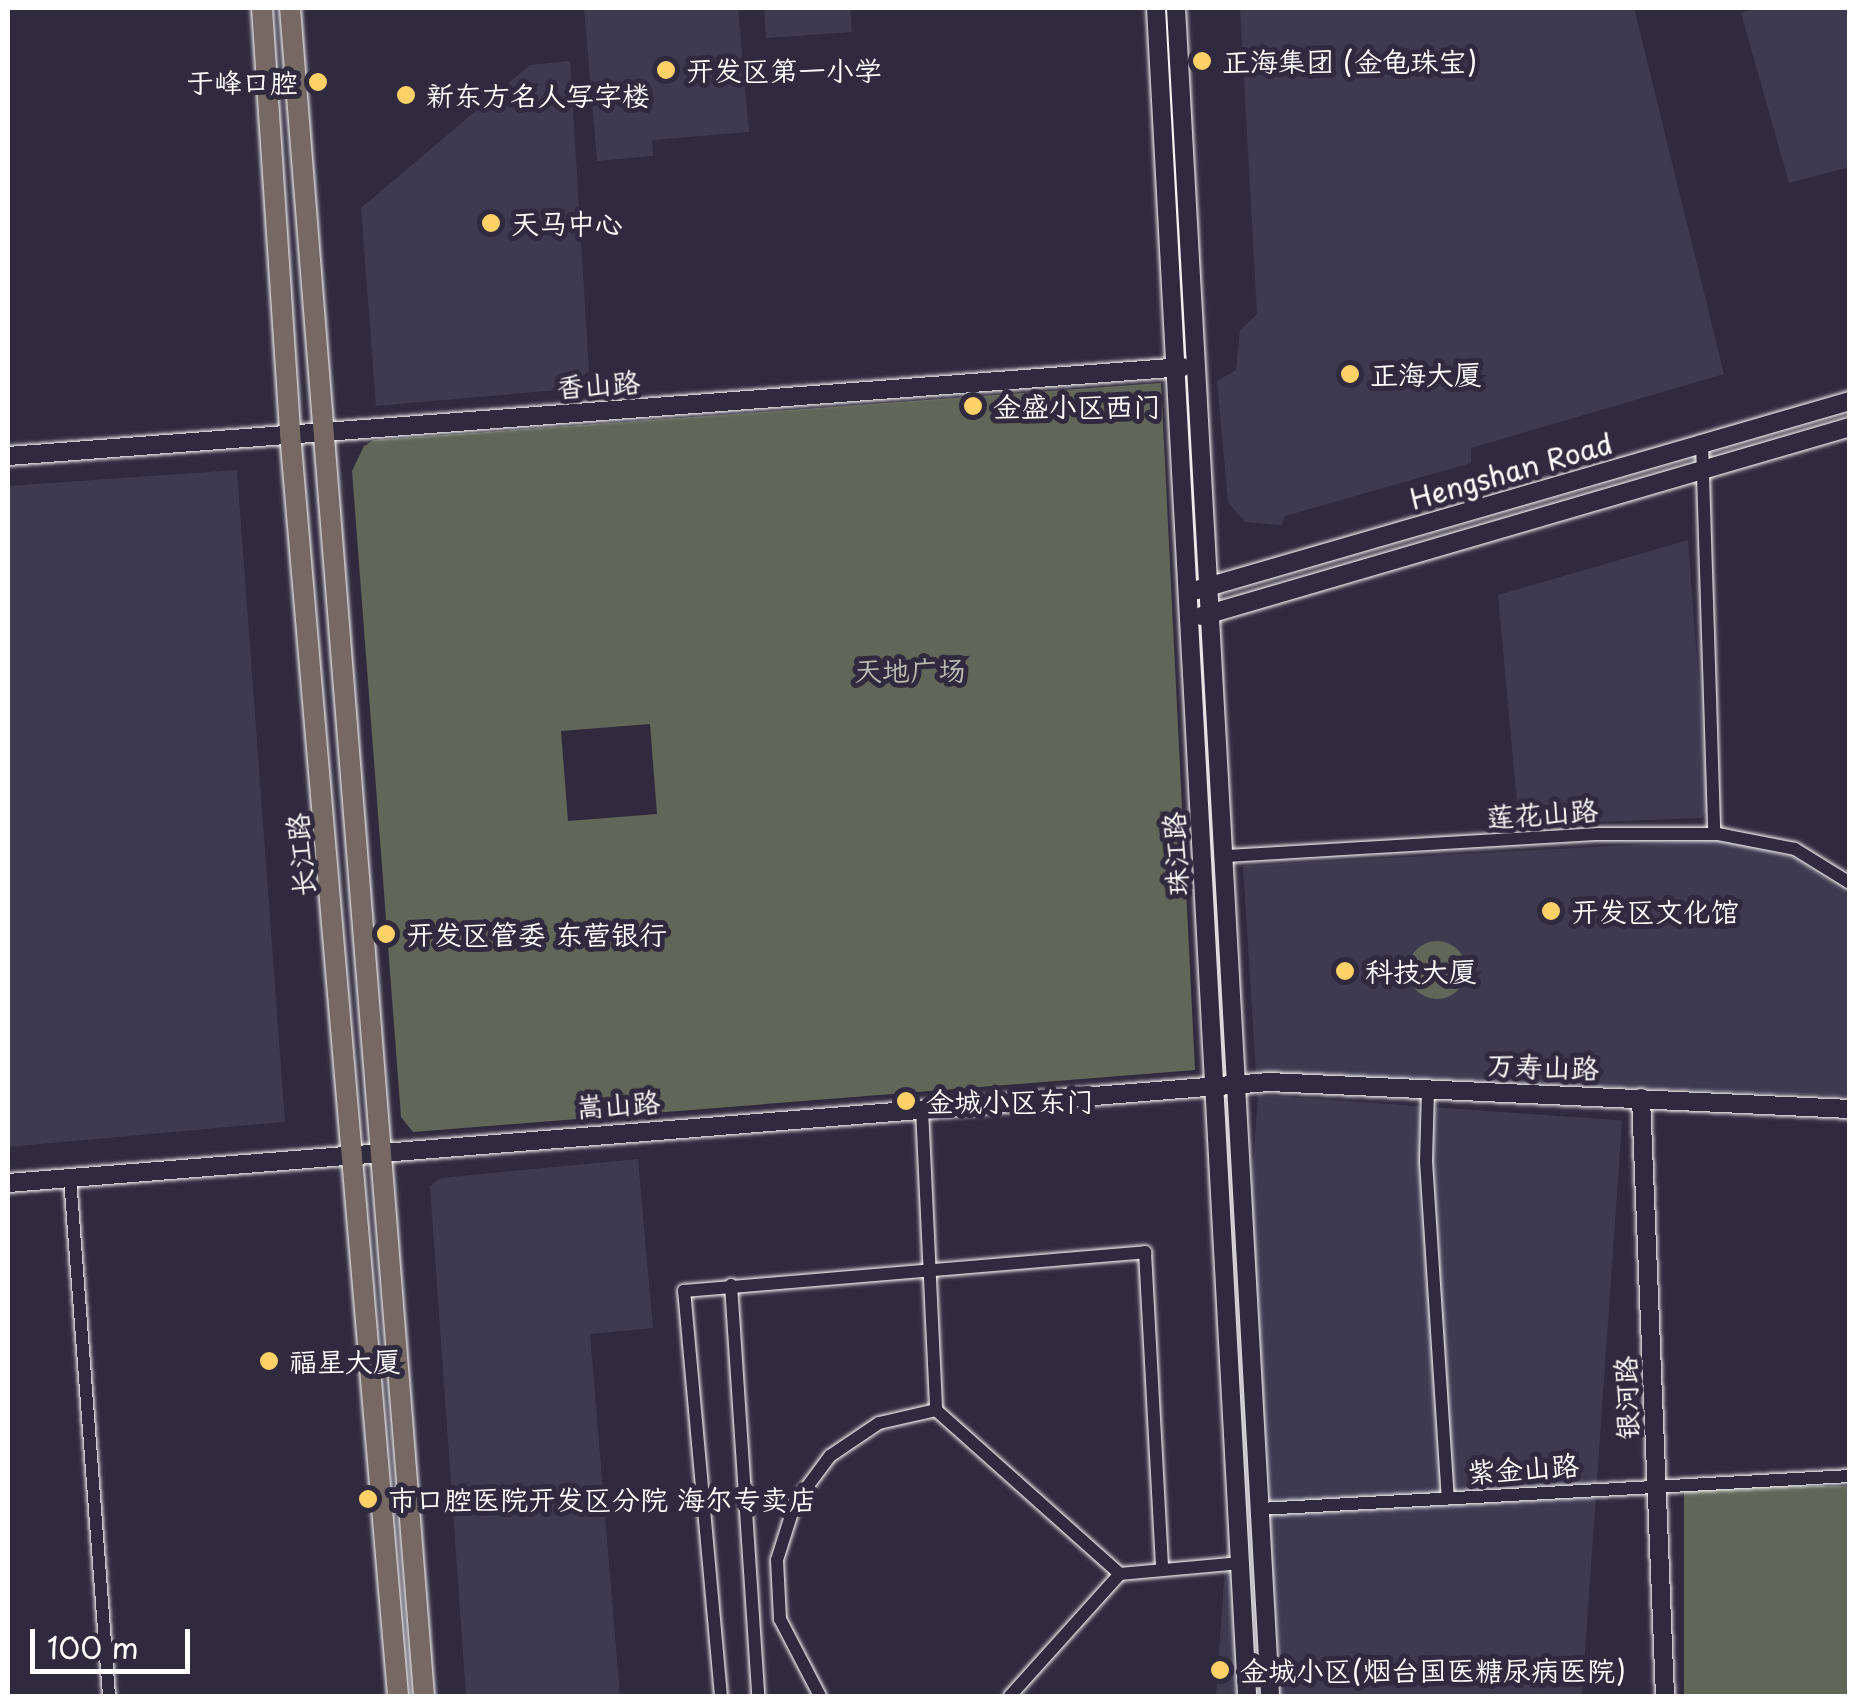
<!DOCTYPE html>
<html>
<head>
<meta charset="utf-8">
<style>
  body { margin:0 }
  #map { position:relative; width:1857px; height:1704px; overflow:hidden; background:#2f2a3d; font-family:"Playpen Sans","LXGW WenKai TC",sans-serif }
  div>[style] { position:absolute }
  .built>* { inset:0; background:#3e3b51; transform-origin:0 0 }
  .green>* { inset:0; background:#626659; transform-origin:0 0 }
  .round { border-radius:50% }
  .roads { filter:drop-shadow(0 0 2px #fff) drop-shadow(0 0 2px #fff) }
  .street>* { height:12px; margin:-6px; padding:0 6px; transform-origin:6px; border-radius:6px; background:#2f2a3d }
  .secondary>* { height:18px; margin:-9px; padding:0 9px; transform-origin:9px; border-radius:9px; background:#2f2a3d }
  .primary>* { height:20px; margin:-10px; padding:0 10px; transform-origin:10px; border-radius:10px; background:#766964 }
  .dots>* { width:28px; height:28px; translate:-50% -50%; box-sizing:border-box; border:5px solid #2f2a3d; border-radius:50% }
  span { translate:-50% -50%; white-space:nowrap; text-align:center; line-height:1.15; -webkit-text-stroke:10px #2f2a3d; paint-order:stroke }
  .poi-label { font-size:28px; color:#fff }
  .left { translate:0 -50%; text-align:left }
  .right { translate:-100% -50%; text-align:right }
  .street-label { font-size:28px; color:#fff }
  .park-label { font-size:28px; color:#b8bab4 }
  .frame { position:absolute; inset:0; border:10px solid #fff; pointer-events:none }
  .scale { position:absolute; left:30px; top:1629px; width:160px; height:45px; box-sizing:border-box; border:5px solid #fff; border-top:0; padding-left:12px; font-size:30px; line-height:35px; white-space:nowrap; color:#fff; -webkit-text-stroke:8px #2f2a3d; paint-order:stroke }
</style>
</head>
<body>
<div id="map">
  <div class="built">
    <i style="clip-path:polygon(584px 8px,738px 8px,749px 132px,652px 140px,653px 156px,597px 161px)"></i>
    <i style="clip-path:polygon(764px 8px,850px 8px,852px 32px,766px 38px)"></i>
    <i style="clip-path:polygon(1240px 8px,1634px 8px,1724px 374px,1471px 448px,1471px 463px,1285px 516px,1282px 525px,1245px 522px,1228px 502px,1217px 381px,1236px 370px,1240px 330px,1257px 314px)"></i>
    <i style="clip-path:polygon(1755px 8px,1849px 8px,1849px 167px,1789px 183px,1741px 13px)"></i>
    <i style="clip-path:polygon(570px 61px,589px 371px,569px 389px,376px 406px,361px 208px,530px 65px)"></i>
    <i style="clip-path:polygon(237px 470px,285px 1122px,8px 1147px,8px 486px)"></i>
    <i style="clip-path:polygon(1688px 540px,1708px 809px,1702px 818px,1519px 825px,1498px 595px)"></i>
    <i style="clip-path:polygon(1725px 840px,1795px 858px,1849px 895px,1849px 1096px,1256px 1074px,1243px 866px)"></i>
    <i style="left:1258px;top:1095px;width:365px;height:602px;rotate:4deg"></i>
    <i style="clip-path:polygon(638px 1159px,653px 1328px,590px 1334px,620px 1696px,466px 1696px,430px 1186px,441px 1178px)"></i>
  </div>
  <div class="green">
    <i style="clip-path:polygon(evenodd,1161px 383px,1195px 1070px,413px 1132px,401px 1117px,352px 471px,364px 446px,374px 440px,1161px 383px,650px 724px,657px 814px,568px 821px,561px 731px,650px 724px)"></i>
    <i class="round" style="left:1408px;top:941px;width:58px;height:58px"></i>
    <i style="left:1849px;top:1486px;width:210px;height:165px;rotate:90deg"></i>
  </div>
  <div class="roads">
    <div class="street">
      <i style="left:1702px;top:443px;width:391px;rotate:88.2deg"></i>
      <i style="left:1227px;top:856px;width:373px;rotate:-3.4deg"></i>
      <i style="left:1599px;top:834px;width:119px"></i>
      <i style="left:1718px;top:834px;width:78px;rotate:11deg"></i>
      <i style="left:1795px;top:849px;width:65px;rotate:31.7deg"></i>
      <i style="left:1428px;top:1090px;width:71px;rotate:91.6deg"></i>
      <i style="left:1426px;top:1161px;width:338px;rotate:86.3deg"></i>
      <i style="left:922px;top:1109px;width:301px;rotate:87.3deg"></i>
      <i style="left:70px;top:1178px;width:519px;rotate:85.69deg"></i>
      <i style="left:731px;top:1285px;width:412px;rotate:86.2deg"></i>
      <i style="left:1260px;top:1509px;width:591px;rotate:-3.2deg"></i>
      <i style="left:721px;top:1696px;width:407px;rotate:-95.2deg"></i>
      <i style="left:684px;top:1291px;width:463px;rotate:-4.8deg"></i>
      <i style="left:1145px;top:1252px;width:318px;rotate:86.9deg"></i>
      <i style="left:820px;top:1696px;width:87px;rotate:-117.5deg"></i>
      <i style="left:780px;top:1619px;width:59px;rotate:-92.9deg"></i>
      <i style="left:777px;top:1560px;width:60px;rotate:-72.5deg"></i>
      <i style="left:795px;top:1503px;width:59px;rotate:-53.3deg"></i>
      <i style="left:830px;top:1456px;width:59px;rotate:-34deg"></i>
      <i style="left:879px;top:1423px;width:58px;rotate:-12.8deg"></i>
      <i style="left:936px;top:1410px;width:246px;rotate:41.7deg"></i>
      <i style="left:1010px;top:1696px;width:164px;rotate:-48deg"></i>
      <i style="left:1120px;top:1574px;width:121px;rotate:-5.2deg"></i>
    </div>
    <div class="secondary">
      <i style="left:1156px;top:8px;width:1690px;rotate:86.91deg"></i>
      <i style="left:1176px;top:8px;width:1691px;rotate:86.81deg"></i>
      <i style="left:8px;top:456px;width:1178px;rotate:-4.33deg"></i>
      <i style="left:1197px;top:590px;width:680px;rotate:-16.14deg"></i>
      <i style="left:1202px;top:616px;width:675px;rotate:-16.26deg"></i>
      <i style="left:1641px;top:1098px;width:598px;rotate:87.7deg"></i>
      <i style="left:8px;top:1183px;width:1265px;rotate:-4.58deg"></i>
      <i style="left:1269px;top:1082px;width:582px;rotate:2.66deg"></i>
    </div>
    <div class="primary">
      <i style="left:262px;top:8px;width:426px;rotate:86.2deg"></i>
      <i style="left:290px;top:433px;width:1268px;rotate:85.11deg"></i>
      <i style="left:290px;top:8px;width:1693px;rotate:85.46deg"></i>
    </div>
  </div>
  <div class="dots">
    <i style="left:1202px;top:61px;background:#ffd166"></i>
    <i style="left:666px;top:70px;background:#ffd166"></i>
    <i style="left:318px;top:82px;background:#ffd166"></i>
    <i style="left:406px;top:95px;background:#ffd166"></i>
    <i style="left:491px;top:223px;background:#ffd166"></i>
    <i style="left:1350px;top:374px;background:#ffd166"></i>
    <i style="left:973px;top:406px;background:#ffd166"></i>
    <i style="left:1551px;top:911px;background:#ffd166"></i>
    <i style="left:386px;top:934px;background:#ffd166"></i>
    <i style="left:1345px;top:971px;background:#ffd166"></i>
    <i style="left:906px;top:1101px;background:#ffd166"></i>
    <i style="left:269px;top:1361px;background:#ffd166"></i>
    <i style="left:368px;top:1499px;background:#ffd166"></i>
    <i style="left:1220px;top:1670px;background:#ffd166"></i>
  </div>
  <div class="poi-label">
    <span class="left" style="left:1222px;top:61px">正海集团 (金龟珠宝)</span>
    <span class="left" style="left:686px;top:70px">开发区第一小学</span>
    <span class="right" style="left:298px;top:82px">于峰口腔</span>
    <span class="left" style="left:426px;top:95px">新东方名人写字楼</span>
    <span class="left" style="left:511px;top:223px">天马中心</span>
    <span class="left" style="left:1370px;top:374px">正海大厦</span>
    <span class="left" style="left:993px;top:406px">金盛小区西门</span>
    <span class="left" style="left:1571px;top:911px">开发区文化馆</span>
    <span class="left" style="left:406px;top:934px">开发区管委 东营银行</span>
    <span class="left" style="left:1365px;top:971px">科技大厦</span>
    <span class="left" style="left:926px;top:1101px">金城小区东门</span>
    <span class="left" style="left:289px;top:1361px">福星大厦</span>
    <span class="left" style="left:388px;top:1499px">市口腔医院开发区分院 海尔专卖店</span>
    <span class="left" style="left:1240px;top:1670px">金城小区(烟台国医糖尿病医院)</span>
  </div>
  <div class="street-label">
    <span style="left:598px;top:384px;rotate:-4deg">香山路</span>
    <span style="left:1511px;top:471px;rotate:-16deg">Hengshan Road</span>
    <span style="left:1542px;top:813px;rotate:-4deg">莲花山路</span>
    <span style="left:1175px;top:854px;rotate:-93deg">珠江路</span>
    <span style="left:300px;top:855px;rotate:-95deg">长江路</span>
    <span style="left:1543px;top:1066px;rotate:2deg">万寿山路</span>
    <span style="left:618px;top:1104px;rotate:-4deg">嵩山路</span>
    <span style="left:1626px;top:1398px;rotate:-92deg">银河路</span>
    <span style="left:1523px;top:1468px;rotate:-4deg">紫金山路</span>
  </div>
  <div class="park-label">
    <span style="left:910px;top:670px">天地广场</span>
  </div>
  <div class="frame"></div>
  <div class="scale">100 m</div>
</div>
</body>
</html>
